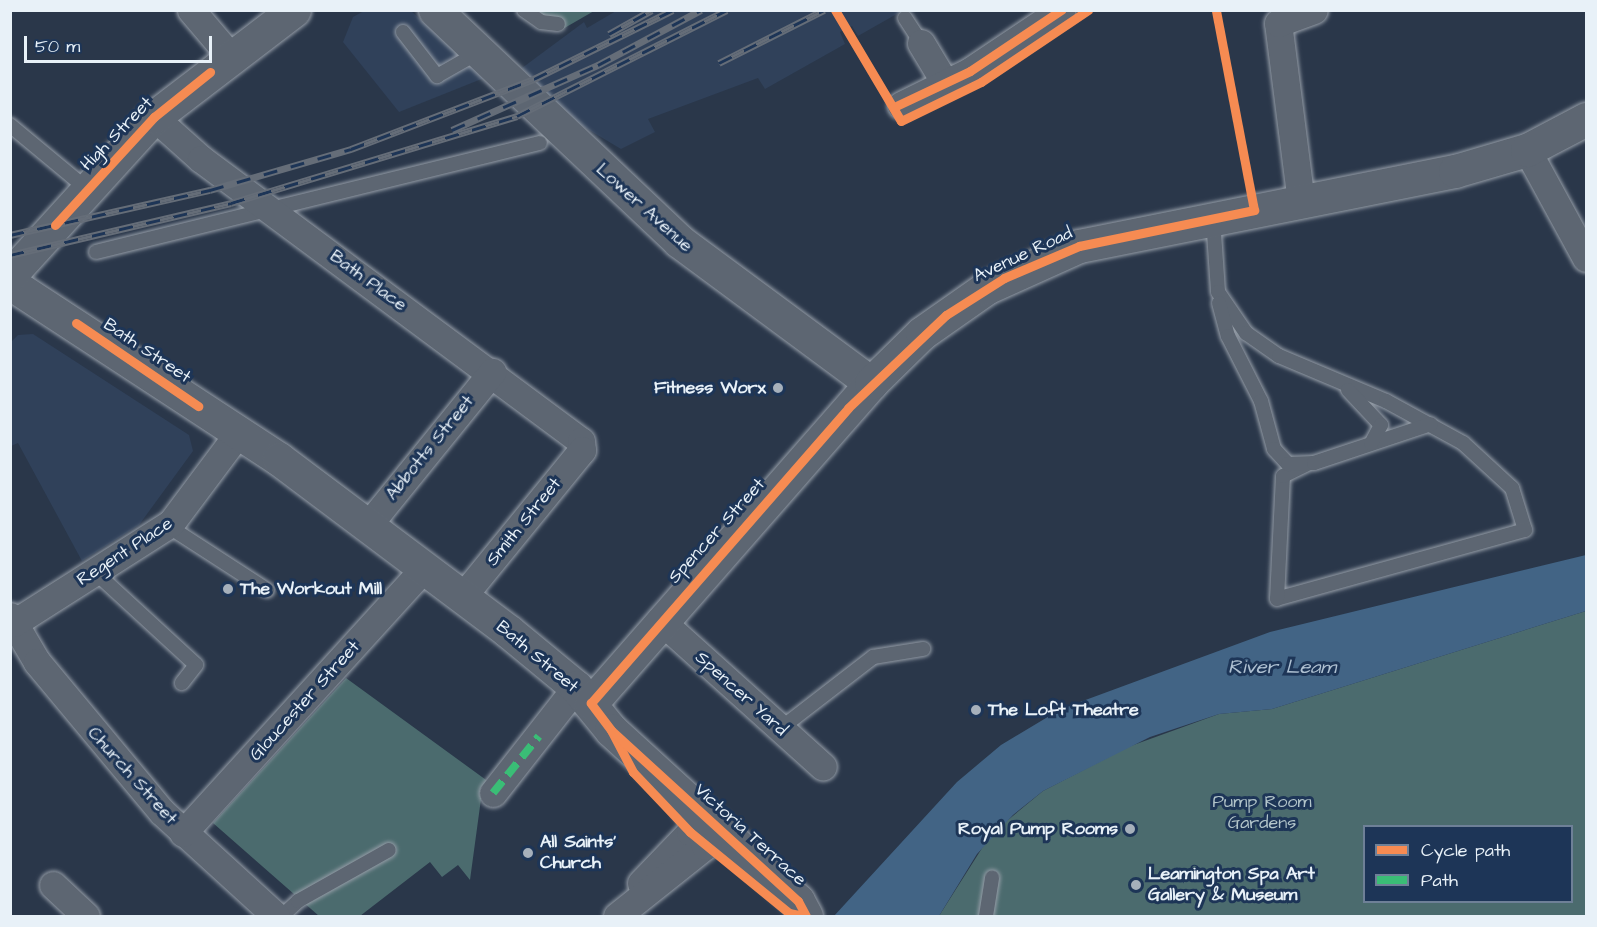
<!DOCTYPE html>
<html>
<head>
<meta charset="utf-8">
<style>
  body { margin:0 }
  #map { position:relative; width:1597px; height:927px; overflow:hidden; background:#2a374a; font-family:"Architects Daughter",sans-serif }
  div>[style] { position:absolute }
  .built>* { inset:0; background:#30415a }
  .green>* { inset:0; background:#4b6b6e }
  .water>* { inset:0; background:#426485 }
  .roads { filter:drop-shadow(0 0 2px #959da7) drop-shadow(0 0 2px #959da7) }
  .lane>* { height:14px; margin:-7px; padding:0 7px; transform-origin:7px; border-radius:7px; background:#5d6672 }
  .street>* { height:27px; margin:-13.5px; padding:0 13.5px; transform-origin:13.5px; border-radius:13.5px; background:#5d6672 }
  .secondary>* { height:33px; margin:-16.5px; padding:0 16.5px; transform-origin:16.5px; border-radius:16.5px; background:#5d6672 }
  .primary>* { height:33px; margin:-16.5px; padding:0 16.5px; transform-origin:16.5px; border-radius:16.5px; background:#5d6672 }
  .rail>* { height:7px; margin-top:-3.5px; transform-origin:0; background:repeating-linear-gradient(90deg,#1d3557 0 14px,#656d78 0 28px); box-sizing:border-box; border-block:2px solid #656d78 }
  .quiet>* { height:8px; margin-top:-4px; transform-origin:0; background:repeating-linear-gradient(90deg,#3abd76 0 15px,transparent 0 23px) }
  .cycleway>* { height:9px; margin:-4.5px; padding:0 4.5px; transform-origin:4.5px; border-radius:4.5px; background:#f68b52 }
  .dots>* { width:16px; height:16px; translate:-50% -50%; box-sizing:border-box; border:3px solid #1d3557; border-radius:50% }
  span { translate:-50% -50%; white-space:nowrap; text-align:center; line-height:1.15; -webkit-text-stroke:6px #1d3557; paint-order:stroke }
  .street-label { font-size:18px; color:#e8f1f8 }
  .poi-label { font-size:18px; color:#e8f1f8; font-weight:700 }
  .right { translate:-100% -50%; text-align:right }
  .left { translate:0 -50%; text-align:left }
  .park-label { font-size:18px; color:#b3c5ca }
  .water-label { font-size:20px; color:#afc1d2; font-style:italic }
  .frame { position:absolute; inset:0; border:12px solid #e8f1f8; pointer-events:none }
  .legend { position:absolute; left:1363px; top:825px; width:210px; height:78px; box-sizing:border-box; background:#1d3557; border:2px solid #6e8097; margin:0; padding:8px 10px; list-style:none; font-size:18px; color:#e8f1f8 }
  .legend li { display:flex; align-items:center; gap:12px; height:30px }
  .legend b { width:30px; border:2px solid #6e8097 }
  .scale { position:absolute; left:24px; top:36px; width:188px; height:27px; box-sizing:border-box; border:3px solid #e8f1f8; border-top:0; padding-left:8px; font-size:18px; line-height:21px; white-space:nowrap; color:#e8f1f8; -webkit-text-stroke:4px #1d3557; paint-order:stroke }
</style>
</head>
<body>
<div id="map">
  <div class="built">
    <i style="clip-path:polygon(364px 11px,411px 11px,484px 78px,399px 112px,343px 42px,353px 17px)"></i>
    <i style="clip-path:polygon(616px 11px,616px 10px,902px 11px,858px 36px,852px 26px,840px 32px,845px 44px,765px 89px,758px 78px,648px 119px,655px 132px,621px 149px,579px 124px,522px 68px,584px 22px,587px 28px)"></i>
    <i style="clip-path:polygon(33px 334px,189px 435px,193px 451px,139px 525px,82px 561px,18px 443px,11px 446px,11px 342px,18px 335px)"></i>
  </div>
  <div class="green">
    <i style="clip-path:polygon(535px 10px,594px 11px,561px 30px)"></i>
    <i style="clip-path:polygon(evenodd,1586px 611px,1586px 916px,939px 916px,991px 834px,1043px 791px,1128px 747px,1219px 714px,1272px 709px,1586px 611px,1364px 826px,1572px 826px,1572px 902px,1364px 902px,1364px 826px)"></i>
    <i style="clip-path:polygon(346px 678px,493px 785px,481px 799px,470px 880px,458px 865px,442px 877px,430px 862px,360px 916px,319px 916px,213px 823px)"></i>
  </div>
  <div class="water">
    <i style="clip-path:polygon(1586px 555px,1586px 611px,1272px 709px,1219px 714px,1150px 737px,1043px 791px,1013px 815px,977px 854px,939px 916px,834px 916px,957px 782px,1001px 745px,1061px 709px,1270px 632px)"></i>
  </div>
  <div class="roads">
    <div class="lane">
      <i style="left:524px;top:10px;width:21px;rotate:35deg"></i>
      <i style="left:541px;top:22px;width:17px;rotate:7deg"></i>
      <i style="left:905px;top:18px;width:30px;rotate:57deg"></i>
      <i style="left:403px;top:32px;width:56px;rotate:52.3deg"></i>
      <i style="left:437px;top:76px;width:48px;rotate:-29.7deg"></i>
      <i style="left:10px;top:125px;width:100px;rotate:39.7deg"></i>
      <i style="left:1213px;top:218px;width:74px;rotate:86.1deg"></i>
      <i style="left:1218px;top:292px;width:50px;rotate:55.7deg"></i>
      <i style="left:1246px;top:333px;width:40px;rotate:34.9deg"></i>
      <i style="left:1279px;top:356px;width:116px;rotate:22.8deg"></i>
      <i style="left:1386px;top:401px;width:88px;rotate:28.6deg"></i>
      <i style="left:1463px;top:443px;width:67px;rotate:42.6deg"></i>
      <i style="left:1512px;top:488px;width:44px;rotate:72.8deg"></i>
      <i style="left:1525px;top:530px;width:257px;rotate:164.5deg"></i>
      <i style="left:1277px;top:599px;width:123px;rotate:-87.2deg"></i>
      <i style="left:1283px;top:476px;width:25px;rotate:-26deg"></i>
      <i style="left:96px;top:252px;width:457px;rotate:-13.8deg"></i>
      <i style="left:1219px;top:303px;width:34px;rotate:75deg"></i>
      <i style="left:1228px;top:336px;width:73px;rotate:63.1deg"></i>
      <i style="left:1261px;top:401px;width:50px;rotate:74.8deg"></i>
      <i style="left:1274px;top:449px;width:21px;rotate:47deg"></i>
      <i style="left:1288px;top:464px;width:26px;rotate:-2deg"></i>
      <i style="left:1314px;top:463px;width:123px;rotate:-18.4deg"></i>
      <i style="left:1348px;top:390px;width:48px;rotate:46.7deg"></i>
      <i style="left:1381px;top:425px;width:21px;rotate:118deg"></i>
      <i style="left:168px;top:526px;width:118px;rotate:32.9deg"></i>
      <i style="left:95px;top:572px;width:137px;rotate:42.6deg"></i>
      <i style="left:196px;top:665px;width:23px;rotate:128deg"></i>
      <i style="left:780px;top:729px;width:118px;rotate:-37.7deg"></i>
      <i style="left:873px;top:657px;width:51px;rotate:-9.1deg"></i>
      <i style="left:282px;top:916px;width:22px;rotate:-43deg"></i>
      <i style="left:298px;top:901px;width:104px;rotate:-29.3deg"></i>
      <i style="left:986px;top:916px;width:39px;rotate:-81deg"></i>
    </div>
    <div class="street">
      <i style="left:191px;top:10px;width:62px;rotate:49.6deg"></i>
      <i style="left:921px;top:43px;width:47px;rotate:59deg"></i>
      <i style="left:901px;top:105px;width:77px;rotate:-26.2deg"></i>
      <i style="left:970px;top:71px;width:110px;rotate:-33.8deg"></i>
      <i style="left:154px;top:117px;width:63px;rotate:41.8deg"></i>
      <i style="left:201px;top:159px;width:473px;rotate:36.6deg"></i>
      <i style="left:581px;top:441px;width:9px;rotate:84deg"></i>
      <i style="left:582px;top:450px;width:190px;rotate:129.2deg"></i>
      <i style="left:1527px;top:150px;width:123px;rotate:61.4deg"></i>
      <i style="left:1301px;top:202px;width:180px;rotate:-97.3deg"></i>
      <i style="left:1278px;top:23px;width:38px;rotate:-20deg"></i>
      <i style="left:369px;top:524px;width:196px;rotate:-51deg"></i>
      <i style="left:10px;top:616px;width:53px;rotate:59.6deg"></i>
      <i style="left:37px;top:662px;width:195px;rotate:50.2deg"></i>
      <i style="left:162px;top:812px;width:154px;rotate:42.4deg"></i>
      <i style="left:660px;top:620px;width:219px;rotate:42deg"></i>
      <i style="left:14px;top:623px;width:186px;rotate:-32.5deg"></i>
      <i style="left:171px;top:523px;width:114px;rotate:-53.2deg"></i>
      <i style="left:493px;top:793px;width:135px;rotate:-51.9deg"></i>
      <i style="left:183px;top:833px;width:360px;rotate:-47.7deg"></i>
      <i style="left:641px;top:883px;width:71px;rotate:-46.1deg"></i>
      <i style="left:690px;top:832px;width:27px;rotate:-6deg"></i>
      <i style="left:53px;top:885px;width:45px;rotate:43.2deg"></i>
      <i style="left:617px;top:916px;width:112px;rotate:-38.5deg"></i>
      <i style="left:705px;top:846px;width:21px;rotate:-104deg"></i>
      <i style="left:700px;top:826px;width:23px;rotate:-131deg"></i>
    </div>
    <div class="secondary">
      <i style="left:435px;top:10px;width:336px;rotate:43.4deg"></i>
      <i style="left:679px;top:241px;width:239px;rotate:36.5deg"></i>
      <i style="left:10px;top:283px;width:321px;rotate:33.2deg"></i>
      <i style="left:279px;top:459px;width:286px;rotate:36.9deg"></i>
      <i style="left:508px;top:631px;width:88px;rotate:39.5deg"></i>
      <i style="left:576px;top:687px;width:55px;rotate:50.9deg"></i>
      <i style="left:611px;top:730px;width:253px;rotate:42.4deg"></i>
      <i style="left:798px;top:901px;width:17px;rotate:62deg"></i>
      <i style="left:591px;top:703px;width:425px;rotate:-48.8deg"></i>
      <i style="left:871px;top:383px;width:71px;rotate:-44.4deg"></i>
      <i style="left:922px;top:333px;width:78px;rotate:-35.1deg"></i>
      <i style="left:986px;top:288px;width:102px;rotate:-24.3deg"></i>
      <i style="left:1079px;top:246px;width:383px;rotate:-11.3deg"></i>
      <i style="left:1455px;top:171px;width:75px;rotate:-16.3deg"></i>
      <i style="left:1527px;top:150px;width:67px;rotate:-27.7deg"></i>
    </div>
    <div class="primary">
      <i style="left:10px;top:275px;width:214px;rotate:-47.7deg"></i>
      <i style="left:154px;top:117px;width:176px;rotate:-37.4deg"></i>
    </div>
  </div>
  <div class="rail">
    <i style="left:609px;top:34px;width:49px;rotate:-29.2deg"></i>
    <i style="left:719px;top:63px;width:118px;rotate:-26.8deg"></i>
    <i style="left:452px;top:130px;width:160px;rotate:-24deg"></i>
    <i style="left:598px;top:65px;width:117px;rotate:-28.1deg"></i>
    <i style="left:10px;top:235px;width:205px;rotate:-12.7deg"></i>
    <i style="left:210px;top:190px;width:147px;rotate:-16.2deg"></i>
    <i style="left:351px;top:149px;width:196px;rotate:-20.9deg"></i>
    <i style="left:534px;top:79px;width:155px;rotate:-26.4deg"></i>
    <i style="left:10px;top:255px;width:227px;rotate:-13.2deg"></i>
    <i style="left:231px;top:203px;width:299px;rotate:-16.9deg"></i>
    <i style="left:517px;top:116px;width:235px;rotate:-26.8deg"></i>
  </div>
  <div class="quiet">
    <i style="left:493px;top:793px;width:73px;rotate:-51.1deg"></i>
  </div>
  <div class="cycleway">
    <i style="left:835px;top:10px;width:129px;rotate:59.3deg"></i>
    <i style="left:901px;top:121px;width:89px;rotate:-26deg"></i>
    <i style="left:981px;top:82px;width:129px;rotate:-33.9deg"></i>
    <i style="left:894px;top:107px;width:84px;rotate:-25.3deg"></i>
    <i style="left:970px;top:71px;width:110px;rotate:-33.8deg"></i>
    <i style="left:55px;top:225px;width:147px;rotate:-47.5deg"></i>
    <i style="left:154px;top:117px;width:72px;rotate:-38.8deg"></i>
    <i style="left:76px;top:323px;width:148px;rotate:34.2deg"></i>
    <i style="left:612px;top:732px;width:45px;rotate:62.3deg"></i>
    <i style="left:633px;top:772px;width:83px;rotate:46.5deg"></i>
    <i style="left:690px;top:832px;width:128px;rotate:39.3deg"></i>
    <i style="left:789px;top:913px;width:16px;rotate:11deg"></i>
    <i style="left:806px;top:916px;width:17px;rotate:-118deg"></i>
    <i style="left:798px;top:901px;width:253px;rotate:-137.6deg"></i>
    <i style="left:611px;top:730px;width:34px;rotate:-127deg"></i>
    <i style="left:591px;top:703px;width:391px;rotate:-48.9deg"></i>
    <i style="left:848px;top:408px;width:135px;rotate:-43.5deg"></i>
    <i style="left:946px;top:315px;width:69px;rotate:-32.5deg"></i>
    <i style="left:1004px;top:278px;width:82px;rotate:-23.1deg"></i>
    <i style="left:1079px;top:246px;width:179px;rotate:-11.6deg"></i>
    <i style="left:1254px;top:210px;width:204px;rotate:-100.8deg"></i>
  </div>
  <div class="dots">
    <i style="left:778px;top:388px;background:#a6b0bb"></i>
    <i style="left:228px;top:589px;background:#a6b0bb"></i>
    <i style="left:976px;top:710px;background:#a6b0bb"></i>
    <i style="left:1130px;top:829px;background:#a6b0bb"></i>
    <i style="left:528px;top:853px;background:#a6b0bb"></i>
    <i style="left:1136px;top:885px;background:#a6b0bb"></i>
  </div>
  <div class="street-label">
    <span style="left:117px;top:134px;rotate:-46deg">High Street</span>
    <span style="left:644px;top:208px;rotate:42deg">Lower Avenue</span>
    <span style="left:1023px;top:255px;rotate:-25deg">Avenue Road</span>
    <span style="left:368px;top:281px;rotate:36deg">Bath Place</span>
    <span style="left:147px;top:351px;rotate:34deg">Bath Street</span>
    <span style="left:430px;top:448px;rotate:-51deg">Abbotts Street</span>
    <span style="left:524px;top:522px;rotate:-51deg">Smith Street</span>
    <span style="left:717px;top:531px;rotate:-48deg">Spencer Street</span>
    <span style="left:125px;top:552px;rotate:-33deg">Regent Place</span>
    <span style="left:537px;top:657px;rotate:40deg">Bath Street</span>
    <span style="left:741px;top:694px;rotate:42deg">Spencer Yard</span>
    <span style="left:305px;top:701px;rotate:-48deg">Gloucester Street</span>
    <span style="left:132px;top:776px;rotate:48deg">Church Street</span>
    <span style="left:750px;top:835px;rotate:42deg">Victoria Terrace</span>
  </div>
  <div class="poi-label">
    <span class="right" style="left:766px;top:388px">Fitness Worx</span>
    <span class="left" style="left:240px;top:589px">The Workout Mill</span>
    <span class="left" style="left:988px;top:710px">The Loft Theatre</span>
    <span class="right" style="left:1118px;top:829px">Royal Pump Rooms</span>
    <span class="left" style="left:540px;top:853px">All Saints'<br>Church</span>
    <span class="left" style="left:1148px;top:885px">Leamington Spa Art<br>Gallery &amp; Museum</span>
  </div>
  <div class="park-label">
    <span style="left:1262px;top:813px">Pump Room<br>Gardens</span>
  </div>
  <div class="water-label">
    <span style="left:1282px;top:667px">River Leam</span>
  </div>
  <div class="frame"></div>
  <ul class="legend">
  <li><b style="height:8px;background:#f68b52"></b>Cycle path</li>
  <li><b style="height:8px;background:#3abd76"></b>Path</li>
  </ul>
  <div class="scale">50 m</div>
</div>
</body>
</html>
